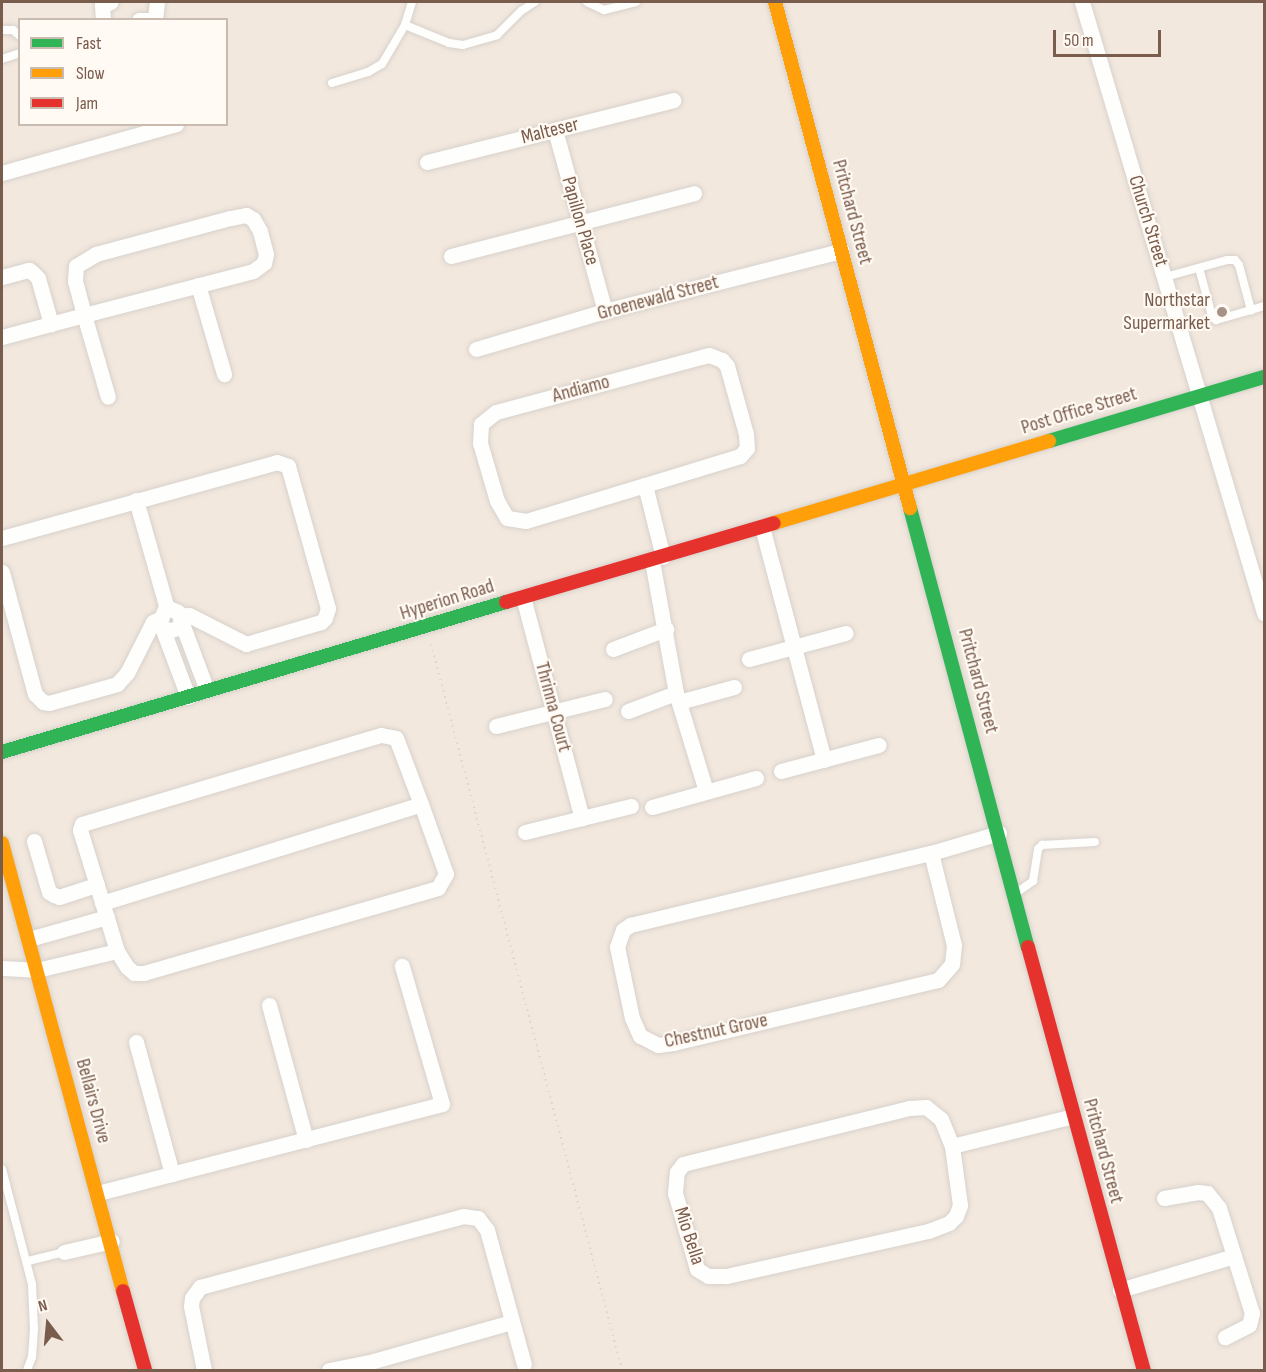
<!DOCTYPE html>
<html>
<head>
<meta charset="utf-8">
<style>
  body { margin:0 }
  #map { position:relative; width:1266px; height:1372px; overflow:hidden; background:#f9f5f0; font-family:"Sofia Sans Condensed",sans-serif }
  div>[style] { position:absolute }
  .residential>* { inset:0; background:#f2e8de }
  .path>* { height:2px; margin-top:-1px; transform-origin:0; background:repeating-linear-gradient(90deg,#dcd5d0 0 1.5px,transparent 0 6px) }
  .roads { filter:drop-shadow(0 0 2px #d7d1cb) drop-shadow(0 0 2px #d7d1cb) }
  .lane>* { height:8px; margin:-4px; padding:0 4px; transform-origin:4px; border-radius:4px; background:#fefefd }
  .street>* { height:15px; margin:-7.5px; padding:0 7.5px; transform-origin:7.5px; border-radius:7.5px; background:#fefefd }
  .fast>* { height:14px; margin:-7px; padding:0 7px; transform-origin:7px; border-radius:7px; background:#30b455 }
  .slow>* { height:14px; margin:-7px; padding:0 7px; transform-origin:7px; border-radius:7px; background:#ff9f0a }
  .jam>* { height:14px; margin:-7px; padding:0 7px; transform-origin:7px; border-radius:7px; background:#e5322d }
  .dots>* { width:16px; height:16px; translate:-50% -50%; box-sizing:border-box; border:3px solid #fffaf3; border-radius:50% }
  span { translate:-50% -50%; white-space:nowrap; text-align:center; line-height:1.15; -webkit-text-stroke:4.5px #fffaf3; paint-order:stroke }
  .street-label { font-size:20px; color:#7a5c4d }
  .poi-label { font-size:20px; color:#7a5c4d }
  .right { translate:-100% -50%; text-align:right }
  .frame { position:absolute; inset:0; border:3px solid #7a5c4d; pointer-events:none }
  .legend { position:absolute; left:18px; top:18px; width:210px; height:108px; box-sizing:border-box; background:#fffaf3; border:2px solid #cabbb1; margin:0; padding:8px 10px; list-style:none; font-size:18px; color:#7a5c4d }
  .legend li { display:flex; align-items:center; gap:12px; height:30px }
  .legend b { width:30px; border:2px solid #cabbb1 }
  .north { position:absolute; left:18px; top:1294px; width:60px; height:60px; -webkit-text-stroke:4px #fffaf3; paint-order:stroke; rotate:344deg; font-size:16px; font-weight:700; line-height:24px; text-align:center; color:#7a5c4d }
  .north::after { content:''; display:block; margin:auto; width:21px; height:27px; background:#7a5c4d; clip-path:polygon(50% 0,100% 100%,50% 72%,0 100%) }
  .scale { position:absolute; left:1053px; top:30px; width:108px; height:27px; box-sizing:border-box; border:3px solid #7a5c4d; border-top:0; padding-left:8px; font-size:18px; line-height:21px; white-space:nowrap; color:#7a5c4d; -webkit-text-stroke:4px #fffaf3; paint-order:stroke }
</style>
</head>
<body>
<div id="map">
  <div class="residential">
    <i style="clip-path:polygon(evenodd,2px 2px,1264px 2px,1264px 1370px,2px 1370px,2px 2px,20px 20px,226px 20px,226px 124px,20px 124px,20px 20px)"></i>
  </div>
  <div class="path">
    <i style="left:431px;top:644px;width:751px;rotate:75.26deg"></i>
  </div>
  <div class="roads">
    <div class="lane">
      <i style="left:412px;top:2px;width:24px;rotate:107deg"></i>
      <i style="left:405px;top:25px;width:48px;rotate:22.2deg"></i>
      <i style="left:449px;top:43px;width:14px;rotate:8deg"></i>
      <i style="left:463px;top:45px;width:35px;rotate:-16deg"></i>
      <i style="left:497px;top:35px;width:34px;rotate:-45deg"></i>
      <i style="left:521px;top:11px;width:17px;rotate:-33deg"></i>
      <i style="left:587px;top:2px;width:19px;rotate:25deg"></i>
      <i style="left:604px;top:10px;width:33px;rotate:-14deg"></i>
      <i style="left:2px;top:30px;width:11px"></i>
      <i style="left:13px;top:30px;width:9px;rotate:41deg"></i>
      <i style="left:2px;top:59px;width:19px;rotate:-18deg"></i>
      <i style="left:332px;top:83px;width:38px;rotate:-17deg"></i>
      <i style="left:368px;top:72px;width:16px;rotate:-30deg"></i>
      <i style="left:382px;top:64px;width:45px;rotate:-59.5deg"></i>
      <i style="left:1199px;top:268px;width:50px;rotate:74.8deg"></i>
      <i style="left:1212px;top:316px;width:6px;rotate:45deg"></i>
      <i style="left:1216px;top:320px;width:36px;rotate:-16deg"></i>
      <i style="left:1165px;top:277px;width:64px;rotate:-15.3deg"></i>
      <i style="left:1227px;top:260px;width:8px"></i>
      <i style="left:1235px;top:260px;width:6px;rotate:51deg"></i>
      <i style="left:1239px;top:265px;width:47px;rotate:75.1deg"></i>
      <i style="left:1251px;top:310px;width:14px;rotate:-17deg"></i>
      <i style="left:1016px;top:893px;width:21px;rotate:-35deg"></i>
      <i style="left:1033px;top:881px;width:32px;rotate:-81deg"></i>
      <i style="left:1038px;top:849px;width:6px;rotate:-45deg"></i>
      <i style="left:1042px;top:845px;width:53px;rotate:-3.2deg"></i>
      <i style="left:2px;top:1169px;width:119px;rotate:75.4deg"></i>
      <i style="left:32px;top:1284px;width:45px;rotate:87.5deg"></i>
      <i style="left:34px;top:1329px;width:28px;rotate:94deg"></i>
      <i style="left:32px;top:1357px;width:14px;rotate:111deg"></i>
      <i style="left:28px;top:1261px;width:37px;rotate:-14deg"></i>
    </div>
    <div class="street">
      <i style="left:1082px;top:2px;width:638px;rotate:73.41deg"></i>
      <i style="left:103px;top:20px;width:15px;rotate:-94deg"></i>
      <i style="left:102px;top:5px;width:9px;rotate:-18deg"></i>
      <i style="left:139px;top:20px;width:12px"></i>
      <i style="left:155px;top:20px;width:18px;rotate:-84deg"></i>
      <i style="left:555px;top:130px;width:188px;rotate:74.6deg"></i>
      <i style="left:427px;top:162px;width:254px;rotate:-14.1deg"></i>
      <i style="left:2px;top:173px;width:181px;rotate:-15.7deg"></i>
      <i style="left:451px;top:256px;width:251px;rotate:-14.5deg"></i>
      <i style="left:2px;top:277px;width:28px;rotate:-15deg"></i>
      <i style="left:29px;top:270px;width:5px;rotate:37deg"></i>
      <i style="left:33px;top:273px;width:7px;rotate:45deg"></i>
      <i style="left:38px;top:278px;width:48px;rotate:74.2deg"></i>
      <i style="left:198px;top:285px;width:93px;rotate:73.7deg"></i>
      <i style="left:2px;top:337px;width:85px;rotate:-15deg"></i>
      <i style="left:84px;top:315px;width:175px;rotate:-14.6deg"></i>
      <i style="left:253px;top:271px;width:14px;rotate:-36deg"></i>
      <i style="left:264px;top:263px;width:9px;rotate:-77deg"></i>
      <i style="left:266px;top:254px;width:24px;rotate:-105deg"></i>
      <i style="left:260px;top:231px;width:14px;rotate:-120deg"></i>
      <i style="left:253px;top:219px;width:8px;rotate:-150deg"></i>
      <i style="left:246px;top:215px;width:16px;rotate:169deg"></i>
      <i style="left:230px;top:218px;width:139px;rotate:165deg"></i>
      <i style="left:96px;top:254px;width:23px;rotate:149deg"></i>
      <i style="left:76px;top:266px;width:15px;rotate:94deg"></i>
      <i style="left:75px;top:281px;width:35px;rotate:75deg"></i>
      <i style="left:84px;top:315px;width:85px;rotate:73.7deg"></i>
      <i style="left:476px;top:349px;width:134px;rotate:-16.4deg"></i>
      <i style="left:605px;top:311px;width:244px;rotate:-14.3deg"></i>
      <i style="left:645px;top:485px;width:124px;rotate:163.2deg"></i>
      <i style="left:526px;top:521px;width:19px;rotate:-171deg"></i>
      <i style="left:507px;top:518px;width:20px;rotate:-120deg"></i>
      <i style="left:497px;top:501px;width:60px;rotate:-106.3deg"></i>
      <i style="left:480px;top:443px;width:19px;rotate:-87deg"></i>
      <i style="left:481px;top:424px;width:19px;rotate:-39deg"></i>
      <i style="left:496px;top:412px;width:212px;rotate:-15deg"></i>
      <i style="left:701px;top:357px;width:8px;rotate:-14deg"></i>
      <i style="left:709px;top:355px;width:14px;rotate:21deg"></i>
      <i style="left:722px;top:360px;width:8px;rotate:50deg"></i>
      <i style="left:727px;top:366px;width:71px;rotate:74.4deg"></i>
      <i style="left:746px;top:434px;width:14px;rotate:86deg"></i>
      <i style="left:747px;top:448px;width:11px;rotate:131deg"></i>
      <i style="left:740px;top:456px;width:99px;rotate:163deg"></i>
      <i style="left:645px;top:485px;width:74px;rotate:76deg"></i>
      <i style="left:136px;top:500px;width:113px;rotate:74.1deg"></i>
      <i style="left:762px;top:527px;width:241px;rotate:75.1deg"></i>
      <i style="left:2px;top:538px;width:285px;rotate:-15.4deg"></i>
      <i style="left:277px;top:462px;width:12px;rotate:20deg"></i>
      <i style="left:288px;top:466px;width:148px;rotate:74.3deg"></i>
      <i style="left:328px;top:608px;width:10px;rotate:107deg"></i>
      <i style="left:325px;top:618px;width:6px;rotate:135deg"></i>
      <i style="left:321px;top:622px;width:78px;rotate:163.7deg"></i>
      <i style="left:246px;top:644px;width:64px;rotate:-153deg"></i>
      <i style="left:189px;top:615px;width:9px;rotate:174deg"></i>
      <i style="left:652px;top:561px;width:134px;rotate:79.7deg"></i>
      <i style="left:676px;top:693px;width:102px;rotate:73deg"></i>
      <i style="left:2px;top:572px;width:126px;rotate:74.9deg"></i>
      <i style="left:35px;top:694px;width:11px;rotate:45deg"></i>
      <i style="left:43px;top:702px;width:6px;rotate:9deg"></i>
      <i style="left:49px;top:703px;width:71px;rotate:-15.6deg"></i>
      <i style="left:117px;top:684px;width:15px;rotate:-48deg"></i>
      <i style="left:127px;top:673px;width:57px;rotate:-63deg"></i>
      <i style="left:153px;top:622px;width:7px;rotate:-27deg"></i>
      <i style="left:523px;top:597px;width:229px;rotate:75.1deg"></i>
      <i style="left:181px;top:621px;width:74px;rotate:69.4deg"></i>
      <i style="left:164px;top:629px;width:7px;rotate:8deg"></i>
      <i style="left:171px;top:630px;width:7px;rotate:-16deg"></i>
      <i style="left:178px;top:628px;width:8px;rotate:-67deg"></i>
      <i style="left:181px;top:621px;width:9px;rotate:-108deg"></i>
      <i style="left:178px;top:612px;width:8px;rotate:-157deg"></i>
      <i style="left:171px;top:609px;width:7px;rotate:164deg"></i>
      <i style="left:164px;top:611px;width:12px;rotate:110deg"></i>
      <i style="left:160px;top:622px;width:80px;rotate:69.5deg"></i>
      <i style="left:613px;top:649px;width:57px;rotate:-20.7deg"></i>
      <i style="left:749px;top:659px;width:100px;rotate:-15deg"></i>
      <i style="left:679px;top:702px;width:57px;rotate:-15.3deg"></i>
      <i style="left:628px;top:711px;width:51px;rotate:-20.6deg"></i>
      <i style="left:496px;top:726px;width:112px;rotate:-13.9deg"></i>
      <i style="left:381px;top:735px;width:15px;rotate:11deg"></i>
      <i style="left:396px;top:738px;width:71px;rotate:69.3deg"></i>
      <i style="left:421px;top:804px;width:74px;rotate:70.3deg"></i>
      <i style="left:446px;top:874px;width:16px;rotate:120deg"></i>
      <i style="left:438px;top:888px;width:306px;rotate:163.9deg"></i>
      <i style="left:144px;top:973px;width:10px;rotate:180deg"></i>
      <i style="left:134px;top:973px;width:9px;rotate:-139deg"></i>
      <i style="left:127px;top:967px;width:19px;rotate:-122deg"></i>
      <i style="left:117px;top:951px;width:127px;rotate:-107deg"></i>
      <i style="left:80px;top:830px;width:6px;rotate:-72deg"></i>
      <i style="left:82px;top:824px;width:312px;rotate:-16.6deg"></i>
      <i style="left:781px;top:771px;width:101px;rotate:-14.9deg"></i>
      <i style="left:652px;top:807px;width:108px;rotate:-15.6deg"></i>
      <i style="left:525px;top:832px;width:109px;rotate:-13.8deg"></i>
      <i style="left:34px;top:841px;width:53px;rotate:73.6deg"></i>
      <i style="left:49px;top:892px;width:6px;rotate:31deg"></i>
      <i style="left:54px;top:895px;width:5px;rotate:22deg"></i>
      <i style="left:59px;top:897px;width:40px;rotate:-18deg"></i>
      <i style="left:931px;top:853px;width:95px;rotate:76deg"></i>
      <i style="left:954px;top:945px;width:19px;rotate:96deg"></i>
      <i style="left:952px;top:964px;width:21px;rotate:131deg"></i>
      <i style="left:938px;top:980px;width:272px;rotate:166.6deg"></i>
      <i style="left:673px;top:1043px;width:15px;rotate:172deg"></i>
      <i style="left:658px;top:1045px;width:20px;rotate:-153deg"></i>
      <i style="left:640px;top:1036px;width:20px;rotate:-114deg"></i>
      <i style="left:632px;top:1018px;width:73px;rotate:-101.9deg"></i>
      <i style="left:617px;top:947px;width:18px;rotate:-71deg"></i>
      <i style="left:623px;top:930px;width:9px;rotate:-36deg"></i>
      <i style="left:630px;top:925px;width:309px;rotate:-13.5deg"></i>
      <i style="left:931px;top:853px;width:71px;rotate:-16.4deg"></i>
      <i style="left:102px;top:903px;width:334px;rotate:-17.2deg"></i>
      <i style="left:29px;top:939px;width:81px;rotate:-15.8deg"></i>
      <i style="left:2px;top:968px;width:35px;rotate:3deg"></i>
      <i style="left:37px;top:970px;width:82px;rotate:-13.4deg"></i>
      <i style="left:269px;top:1005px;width:140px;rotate:74.7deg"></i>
      <i style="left:136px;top:1042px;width:137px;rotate:74.7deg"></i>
      <i style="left:926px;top:1107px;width:19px;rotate:39deg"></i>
      <i style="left:941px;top:1119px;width:29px;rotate:68deg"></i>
      <i style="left:952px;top:1146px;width:60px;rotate:82.3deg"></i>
      <i style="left:960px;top:1205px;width:12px;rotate:110deg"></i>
      <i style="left:956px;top:1216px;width:10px;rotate:135deg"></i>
      <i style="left:949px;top:1223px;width:22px;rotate:159deg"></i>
      <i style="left:928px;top:1231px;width:207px;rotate:167.4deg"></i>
      <i style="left:726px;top:1276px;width:18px;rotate:180deg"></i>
      <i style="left:708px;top:1276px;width:13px;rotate:-148deg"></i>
      <i style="left:697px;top:1269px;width:79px;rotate:-106.1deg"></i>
      <i style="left:675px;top:1193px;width:21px;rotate:-85deg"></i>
      <i style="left:677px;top:1172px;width:10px;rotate:-53deg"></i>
      <i style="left:683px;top:1164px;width:233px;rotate:-13.9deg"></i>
      <i style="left:909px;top:1108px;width:17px;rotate:-3deg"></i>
      <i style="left:952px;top:1146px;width:125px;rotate:-13.9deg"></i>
      <i style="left:98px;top:1193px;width:355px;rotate:-14.5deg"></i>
      <i style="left:442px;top:1104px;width:144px;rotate:-106.2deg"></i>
      <i style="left:1164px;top:1198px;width:34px;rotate:-10deg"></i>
      <i style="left:1197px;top:1192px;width:10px;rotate:6deg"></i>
      <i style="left:1207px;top:1193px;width:19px;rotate:51deg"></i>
      <i style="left:1219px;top:1208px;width:110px;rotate:72.6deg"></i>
      <i style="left:1252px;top:1313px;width:12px;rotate:104deg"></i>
      <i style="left:1249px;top:1325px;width:27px;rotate:153deg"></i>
      <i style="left:64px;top:1252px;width:49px;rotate:-12.9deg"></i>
      <i style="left:1120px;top:1290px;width:119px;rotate:-16.6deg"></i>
      <i style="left:204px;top:1370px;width:65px;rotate:-101.5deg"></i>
      <i style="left:191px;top:1306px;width:8px;rotate:-83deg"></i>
      <i style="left:192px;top:1298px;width:14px;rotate:-54deg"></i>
      <i style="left:200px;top:1287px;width:272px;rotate:-15.1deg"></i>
      <i style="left:463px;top:1216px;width:15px;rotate:8deg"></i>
      <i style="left:478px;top:1218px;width:15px;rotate:53deg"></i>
      <i style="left:487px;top:1230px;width:139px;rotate:74.6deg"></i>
      <i style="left:329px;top:1370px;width:42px;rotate:-11deg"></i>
      <i style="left:370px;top:1362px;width:147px;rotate:-15.8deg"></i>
    </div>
    <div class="fast">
      <i style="left:1049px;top:441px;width:224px;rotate:-16.6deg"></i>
      <i style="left:910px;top:508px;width:455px;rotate:75deg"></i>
      <i style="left:2px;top:752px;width:526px;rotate:-16.57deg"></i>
    </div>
    <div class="slow">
      <i style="left:775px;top:2px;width:524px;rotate:75.06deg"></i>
      <i style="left:774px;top:523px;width:287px;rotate:-16.6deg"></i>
      <i style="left:2px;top:843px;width:464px;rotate:74.9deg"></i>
    </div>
    <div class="jam">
      <i style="left:506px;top:602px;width:279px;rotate:-16.4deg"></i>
      <i style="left:1028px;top:947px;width:439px;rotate:74.7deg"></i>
      <i style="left:123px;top:1291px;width:82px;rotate:74.4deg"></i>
    </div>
  </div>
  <div class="dots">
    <i style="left:1222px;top:312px;background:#a69286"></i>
  </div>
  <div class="street-label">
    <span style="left:550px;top:131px;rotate:-14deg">Malteser</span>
    <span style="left:852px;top:212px;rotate:75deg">Pritchard Street</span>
    <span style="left:580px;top:221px;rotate:74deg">Papillon Place</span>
    <span style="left:1148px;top:221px;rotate:73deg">Church Street</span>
    <span style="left:658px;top:298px;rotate:-15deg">Groenewald Street</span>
    <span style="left:581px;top:389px;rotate:-15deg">Andiamo</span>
    <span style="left:1079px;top:411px;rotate:-17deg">Post Office Street</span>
    <span style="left:447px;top:600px;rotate:-17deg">Hyperion Road</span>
    <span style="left:978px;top:681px;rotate:75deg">Pritchard Street</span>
    <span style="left:553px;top:707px;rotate:75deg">Thrinna Court</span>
    <span style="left:716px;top:1031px;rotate:-12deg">Chestnut Grove</span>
    <span style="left:93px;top:1101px;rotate:75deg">Bellairs Drive</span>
    <span style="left:1103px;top:1151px;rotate:75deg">Pritchard Street</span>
    <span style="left:689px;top:1236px;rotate:72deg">Mio Bella</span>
  </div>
  <div class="poi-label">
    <span class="right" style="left:1210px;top:312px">Northstar<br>Supermarket</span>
  </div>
  <div class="frame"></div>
  <ul class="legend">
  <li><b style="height:8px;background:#30b455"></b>Fast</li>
  <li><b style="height:8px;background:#ff9f0a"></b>Slow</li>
  <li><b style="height:8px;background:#e5322d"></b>Jam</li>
  </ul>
  <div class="north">N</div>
  <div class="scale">50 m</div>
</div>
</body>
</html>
